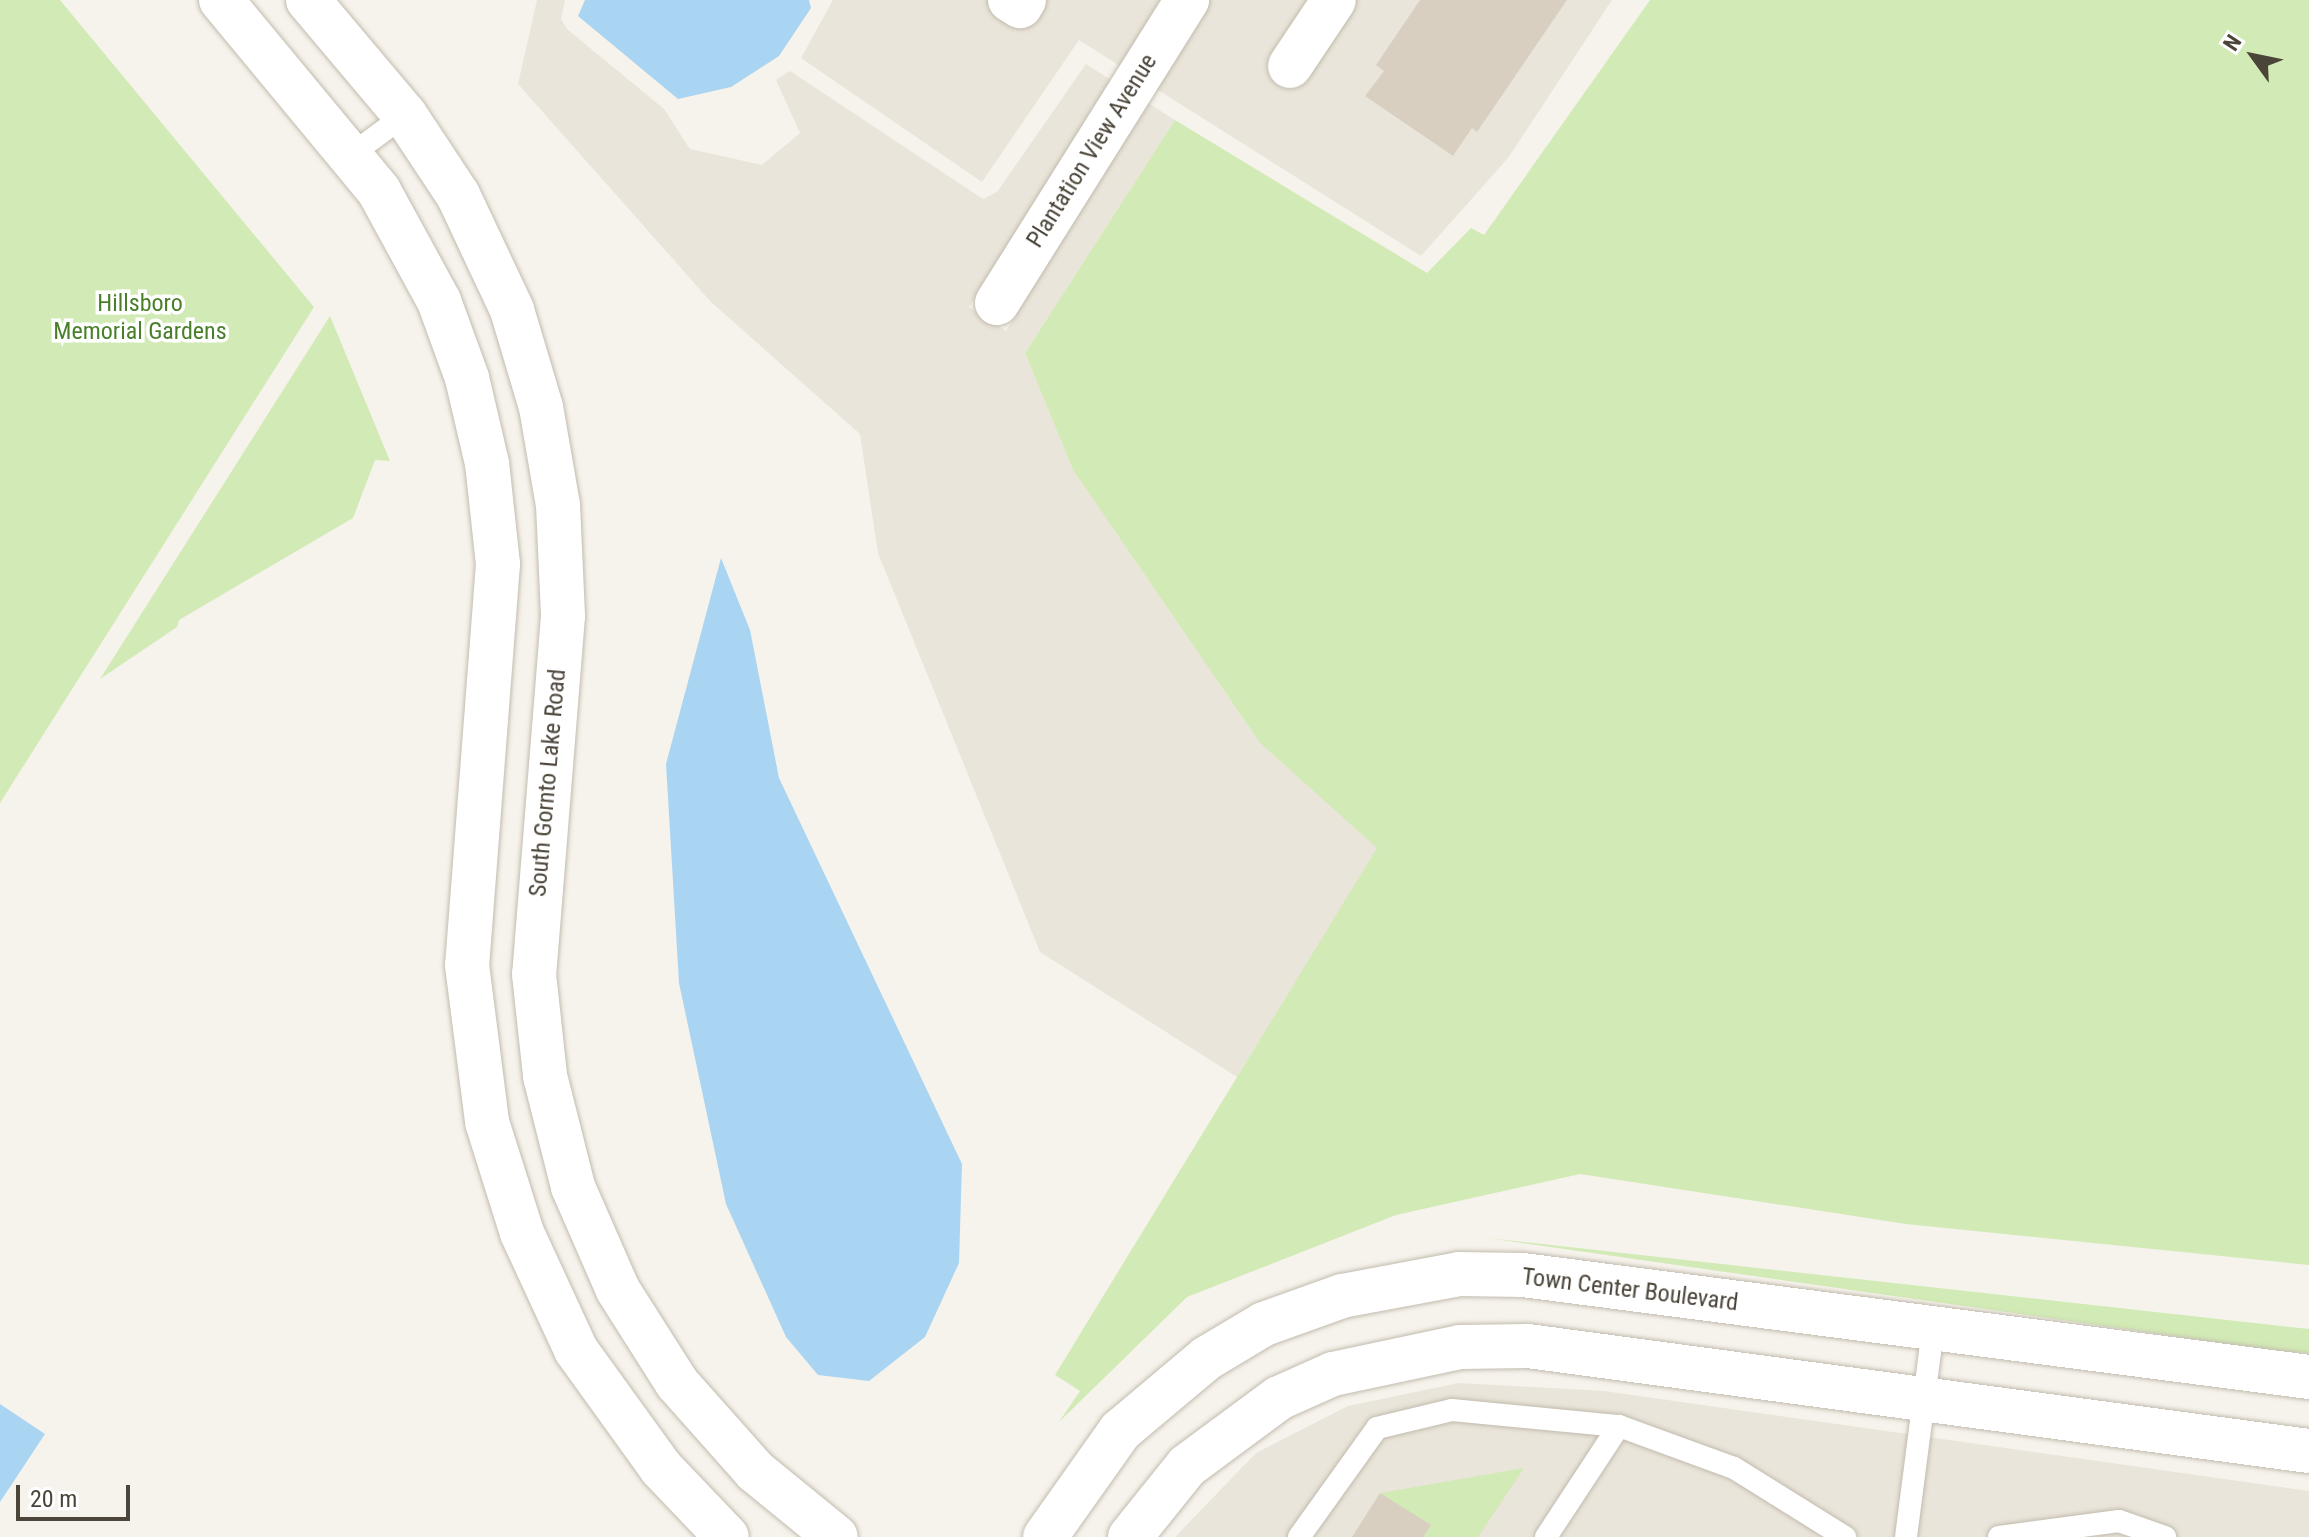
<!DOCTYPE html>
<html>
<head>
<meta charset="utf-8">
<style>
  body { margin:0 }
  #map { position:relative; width:2309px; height:1537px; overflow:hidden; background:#f6f3ec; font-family:"Roboto Condensed",sans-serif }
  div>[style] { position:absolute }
  .residential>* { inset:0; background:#eae5da }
  .green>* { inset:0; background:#d2eab5 }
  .water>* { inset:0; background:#a9d4f2 }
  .building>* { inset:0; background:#d8cfc1 }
  .roads { filter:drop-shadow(0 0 2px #c2bbae) drop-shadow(0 0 2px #c2bbae) }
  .service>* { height:22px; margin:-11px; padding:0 11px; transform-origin:11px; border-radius:11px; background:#fff }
  .minor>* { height:44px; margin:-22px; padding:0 22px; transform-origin:22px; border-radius:22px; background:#fff }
  .tertiary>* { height:44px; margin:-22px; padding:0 22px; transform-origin:22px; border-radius:22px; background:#fff }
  span { translate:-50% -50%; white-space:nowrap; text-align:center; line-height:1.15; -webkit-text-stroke:7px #fff; paint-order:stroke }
  .street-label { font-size:24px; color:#4b4439 }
  .park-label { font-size:24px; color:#4a7f2a }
  .north { position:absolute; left:2213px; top:16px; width:80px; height:80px; -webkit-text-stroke:6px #fff; paint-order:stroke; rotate:303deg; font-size:22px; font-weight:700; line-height:32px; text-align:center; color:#4b4439 }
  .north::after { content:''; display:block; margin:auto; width:28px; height:36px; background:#4b4439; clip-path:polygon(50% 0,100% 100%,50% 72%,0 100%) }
  .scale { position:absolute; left:16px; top:1485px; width:114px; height:36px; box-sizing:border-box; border:4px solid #4b4439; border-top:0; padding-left:10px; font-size:24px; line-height:28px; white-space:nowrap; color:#4b4439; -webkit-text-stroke:6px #fff; paint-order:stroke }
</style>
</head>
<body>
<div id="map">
  <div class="residential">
    <i style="clip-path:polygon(537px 0,565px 0,561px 19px,567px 29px,664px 109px,690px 149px,762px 165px,800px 133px,776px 80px,790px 71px,983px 199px,997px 192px,1086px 64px,1111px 80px,969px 307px,1006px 331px,1148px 103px,1175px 120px,1025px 353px,1073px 470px,1260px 743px,1378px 848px,1237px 1077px,1040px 952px,878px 553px,860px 434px,711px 302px,518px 84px)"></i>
    <i style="clip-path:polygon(833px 0,1612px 0,1508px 158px,1421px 256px,1079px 40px,982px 182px,801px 58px)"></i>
    <i style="clip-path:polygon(1459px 1383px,1604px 1391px,2309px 1491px,2309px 1537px,1175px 1537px,1256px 1453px,1348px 1406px)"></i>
  </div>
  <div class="green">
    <i style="clip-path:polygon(0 0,60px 0,314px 307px,0 803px)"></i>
    <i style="clip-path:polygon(1650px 0,2309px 0,2309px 1265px,1906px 1224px,1580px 1174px,1396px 1215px,1187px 1297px,1059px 1422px,1080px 1391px,1055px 1375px,1377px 848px,1260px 743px,1073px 470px,1025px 353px,1175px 120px,1427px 273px,1471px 228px,1484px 235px)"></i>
    <i style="clip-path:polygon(330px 316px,390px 461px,375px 460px,353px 518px,179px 620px,177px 627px,100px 679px)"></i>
    <i style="clip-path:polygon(1487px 1238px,2309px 1329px,2309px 1353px,2279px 1351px)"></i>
    <i style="clip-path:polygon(1524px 1468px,1478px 1537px,1423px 1537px,1430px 1526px,1380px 1493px)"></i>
  </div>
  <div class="water">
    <i style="clip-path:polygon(585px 0,809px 0,811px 8px,779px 56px,731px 87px,678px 99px,578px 16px)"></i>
    <i style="clip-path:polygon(721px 558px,750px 630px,779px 778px,962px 1164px,959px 1263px,925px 1337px,869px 1381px,818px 1375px,786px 1337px,726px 1204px,679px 983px,666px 764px)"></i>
    <i style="clip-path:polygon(0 1404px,45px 1434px,0 1502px)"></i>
  </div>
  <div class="building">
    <i style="clip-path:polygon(1420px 0,1567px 0,1477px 132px,1472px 128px,1453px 156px,1365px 96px,1384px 71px,1376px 65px)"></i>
    <i style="clip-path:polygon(1380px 1493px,1431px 1525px,1423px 1537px,1352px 1537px)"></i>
  </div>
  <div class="roads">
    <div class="service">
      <i style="left:352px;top:154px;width:66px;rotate:-36.3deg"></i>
      <i style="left:1299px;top:1537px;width:134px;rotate:-54.4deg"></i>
      <i style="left:1377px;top:1428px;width:77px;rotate:-13.5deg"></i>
      <i style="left:1452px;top:1410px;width:168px;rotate:5.5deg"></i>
      <i style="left:1619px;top:1426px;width:122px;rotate:20.1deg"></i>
      <i style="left:1734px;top:1468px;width:131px;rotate:31.9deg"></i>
      <i style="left:1546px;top:1537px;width:133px;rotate:-56.7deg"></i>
      <i style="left:1906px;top:1537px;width:211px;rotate:-82.6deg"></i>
      <i style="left:1999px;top:1537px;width:121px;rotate:-7.6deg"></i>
      <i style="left:2119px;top:1521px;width:49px;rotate:19.2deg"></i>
    </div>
    <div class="minor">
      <i style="left:1010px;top:0;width:12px;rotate:31deg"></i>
      <i style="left:1020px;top:6px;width:7px;rotate:-56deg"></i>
      <i style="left:1290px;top:66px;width:79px;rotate:-56.3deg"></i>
      <i style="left:997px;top:303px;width:358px;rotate:-57.9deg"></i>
    </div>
    <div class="tertiary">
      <i style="left:221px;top:0;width:248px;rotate:50.4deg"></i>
      <i style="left:379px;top:191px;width:125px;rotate:61.4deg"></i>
      <i style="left:439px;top:301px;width:82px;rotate:70deg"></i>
      <i style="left:467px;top:378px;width:87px;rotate:76.8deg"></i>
      <i style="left:487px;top:463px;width:102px;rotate:83.8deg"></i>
      <i style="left:498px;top:564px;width:402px;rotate:94.4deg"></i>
      <i style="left:467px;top:965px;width:158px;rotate:82.7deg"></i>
      <i style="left:487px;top:1122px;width:116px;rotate:72.5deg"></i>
      <i style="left:522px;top:1233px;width:129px;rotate:65.2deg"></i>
      <i style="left:576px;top:1350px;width:145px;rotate:54.2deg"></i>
      <i style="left:661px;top:1468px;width:95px;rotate:46.3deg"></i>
      <i style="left:308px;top:0;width:150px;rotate:49.9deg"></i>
      <i style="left:405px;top:115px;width:96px;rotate:56.5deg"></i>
      <i style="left:458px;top:195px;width:127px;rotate:64.8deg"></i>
      <i style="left:512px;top:310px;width:101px;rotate:73.4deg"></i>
      <i style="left:541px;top:407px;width:99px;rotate:80.2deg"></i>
      <i style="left:558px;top:505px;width:111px;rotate:87.4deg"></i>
      <i style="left:563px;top:616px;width:359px;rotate:94.6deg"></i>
      <i style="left:534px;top:974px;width:103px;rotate:83.8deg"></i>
      <i style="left:545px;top:1076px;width:114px;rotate:75.8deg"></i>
      <i style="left:573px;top:1187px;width:112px;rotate:66.4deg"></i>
      <i style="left:618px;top:1290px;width:110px;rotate:57.6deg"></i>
      <i style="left:677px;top:1383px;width:118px;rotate:48.4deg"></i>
      <i style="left:755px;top:1471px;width:104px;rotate:39.2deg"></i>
      <i style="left:1045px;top:1537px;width:130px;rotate:-54.7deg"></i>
      <i style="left:1120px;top:1431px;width:114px;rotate:-40deg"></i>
      <i style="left:1207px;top:1358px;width:66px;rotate:-30.8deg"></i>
      <i style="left:1264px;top:1324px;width:83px;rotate:-19.7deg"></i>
      <i style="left:1342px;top:1296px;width:119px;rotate:-10.6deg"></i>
      <i style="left:1459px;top:1274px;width:64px;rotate:0.9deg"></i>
      <i style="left:1523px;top:1275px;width:793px;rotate:7.39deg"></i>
      <i style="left:1130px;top:1537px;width:91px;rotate:-51.2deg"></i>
      <i style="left:1187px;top:1466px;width:114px;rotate:-36.5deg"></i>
      <i style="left:1279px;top:1398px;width:59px;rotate:-24deg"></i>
      <i style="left:1333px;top:1374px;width:130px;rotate:-12deg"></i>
      <i style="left:1460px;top:1347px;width:68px;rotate:-0.8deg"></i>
      <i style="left:1528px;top:1346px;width:788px;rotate:7.66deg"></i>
    </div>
  </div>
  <div class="street-label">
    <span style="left:1092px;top:151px;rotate:-58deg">Plantation View Avenue</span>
    <span style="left:548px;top:783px;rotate:-85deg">South Gornto Lake Road</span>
    <span style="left:1630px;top:1290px;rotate:7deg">Town Center Boulevard</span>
  </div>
  <div class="park-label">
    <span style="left:140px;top:318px">Hillsboro<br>Memorial Gardens</span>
  </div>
  <div class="north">N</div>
  <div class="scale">20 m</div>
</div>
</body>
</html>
